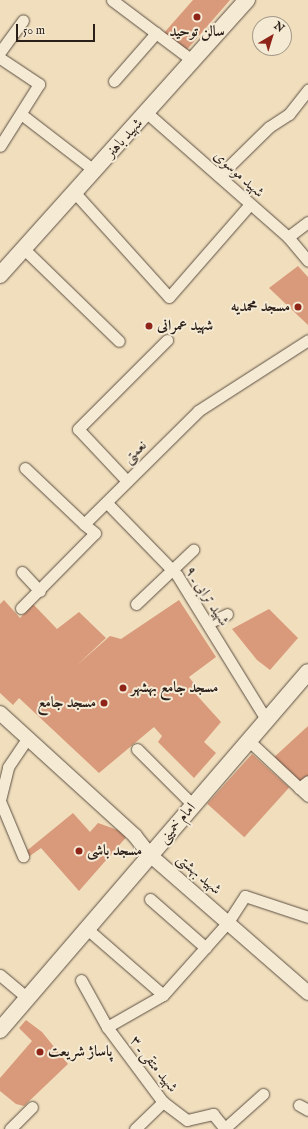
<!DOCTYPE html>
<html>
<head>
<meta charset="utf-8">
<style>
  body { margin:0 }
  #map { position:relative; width:308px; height:1129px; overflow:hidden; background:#f0debd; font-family:"IM FELL English",Amiri,serif }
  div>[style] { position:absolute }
  .building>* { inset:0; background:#d99a7b; transform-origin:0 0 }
  .roads { filter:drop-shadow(0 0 1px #5c4f42) drop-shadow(0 0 1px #5c4f42) }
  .minor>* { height:11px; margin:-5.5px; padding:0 5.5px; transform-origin:5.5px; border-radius:5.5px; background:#f5ead4 }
  .tertiary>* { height:14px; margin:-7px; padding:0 7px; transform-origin:7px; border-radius:7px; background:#f5ead4 }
  .secondary>* { height:16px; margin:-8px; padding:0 8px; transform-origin:8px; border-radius:8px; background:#f5ead4 }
  .dots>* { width:11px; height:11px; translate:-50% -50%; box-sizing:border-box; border:2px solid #f5ead4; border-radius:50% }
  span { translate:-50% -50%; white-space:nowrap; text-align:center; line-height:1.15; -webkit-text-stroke:4px #f5ead4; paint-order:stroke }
  .poi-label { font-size:15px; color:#2b1f19; font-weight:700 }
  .right { translate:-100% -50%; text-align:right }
  .left { translate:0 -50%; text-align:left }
  .street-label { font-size:15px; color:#2b1f19 }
  .north { position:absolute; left:252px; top:16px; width:40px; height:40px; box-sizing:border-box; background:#f5ead4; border:1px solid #a49989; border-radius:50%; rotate:38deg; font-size:11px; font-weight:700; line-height:16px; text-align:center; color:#2b1f19 }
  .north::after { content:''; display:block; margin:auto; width:14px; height:18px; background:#8f2418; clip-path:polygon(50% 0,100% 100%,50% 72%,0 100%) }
  .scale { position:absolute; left:16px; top:24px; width:79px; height:18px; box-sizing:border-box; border:2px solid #2b1f19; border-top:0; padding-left:5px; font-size:12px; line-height:14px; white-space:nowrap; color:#2b1f19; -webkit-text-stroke:3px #f5ead4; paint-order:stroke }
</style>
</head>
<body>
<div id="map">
  <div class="building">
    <i style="clip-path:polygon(193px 0,230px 0,184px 53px,163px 34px)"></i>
    <i style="clip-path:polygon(298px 266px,308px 277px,308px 325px,269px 288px)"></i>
    <i style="clip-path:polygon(4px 600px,20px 618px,33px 604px,57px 629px,79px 612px,106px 638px,76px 666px,110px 636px,121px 639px,179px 600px,216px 657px,189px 677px,195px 685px,193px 691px,221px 722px,204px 742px,216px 753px,194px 778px,158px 742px,162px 736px,154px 727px,99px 773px,19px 698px,13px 705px,0 693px,0 604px)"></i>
    <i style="clip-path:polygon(269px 609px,298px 638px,270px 670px,257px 660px,232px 629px)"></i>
    <i style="clip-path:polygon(308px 726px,308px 777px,297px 785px,271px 760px)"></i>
    <i style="left:252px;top:754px;width:50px;height:67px;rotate:42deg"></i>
    <i style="clip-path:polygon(73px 813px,90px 832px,98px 823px,129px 834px,79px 891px,41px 848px,27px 858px,24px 853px)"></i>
    <i style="clip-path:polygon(26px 1020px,42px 1032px,68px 1064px,24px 1106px,16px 1104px,0 1091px,0 1078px,32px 1041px,19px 1028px)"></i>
  </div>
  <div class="roads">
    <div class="minor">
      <i style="left:112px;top:0;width:100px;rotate:36.9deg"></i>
      <i style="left:0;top:52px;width:39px;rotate:-54deg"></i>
      <i style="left:0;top:58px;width:47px;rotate:33.7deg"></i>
      <i style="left:39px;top:84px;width:73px;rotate:122.2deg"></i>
      <i style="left:114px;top:81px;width:64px;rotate:-48.8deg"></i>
      <i style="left:147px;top:113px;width:188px;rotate:41.3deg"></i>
      <i style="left:288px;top:237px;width:31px;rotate:50deg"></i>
      <i style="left:21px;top:114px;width:93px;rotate:37.6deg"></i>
      <i style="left:219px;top:176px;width:70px;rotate:-44.4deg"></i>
      <i style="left:269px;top:127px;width:24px;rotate:-33deg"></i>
      <i style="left:289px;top:114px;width:31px;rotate:-52deg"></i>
      <i style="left:75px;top:193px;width:140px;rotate:47.9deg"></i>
      <i style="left:169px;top:297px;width:123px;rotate:-48.9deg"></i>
      <i style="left:288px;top:237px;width:25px;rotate:-37deg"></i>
      <i style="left:24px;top:249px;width:132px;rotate:44.1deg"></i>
      <i style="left:25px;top:468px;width:81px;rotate:43.5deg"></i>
      <i style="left:127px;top:481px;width:71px;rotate:-133.3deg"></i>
      <i style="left:78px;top:429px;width:126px;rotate:-45deg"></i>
      <i style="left:107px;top:503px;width:100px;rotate:45.8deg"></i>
      <i style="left:177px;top:575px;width:169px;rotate:58.3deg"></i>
      <i style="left:22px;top:572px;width:26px;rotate:47deg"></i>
      <i style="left:136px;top:604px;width:79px;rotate:-43.5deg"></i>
      <i style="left:21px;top:608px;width:105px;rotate:-45.4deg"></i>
      <i style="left:95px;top:533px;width:14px;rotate:-141deg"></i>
      <i style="left:84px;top:524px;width:161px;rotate:-44.7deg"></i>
      <i style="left:198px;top:411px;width:131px;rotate:-32.8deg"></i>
      <i style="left:208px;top:623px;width:21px;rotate:-25deg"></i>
      <i style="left:248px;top:740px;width:82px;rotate:43deg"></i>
      <i style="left:137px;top:749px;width:79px;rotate:45deg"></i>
      <i style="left:299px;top:788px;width:11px;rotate:-38deg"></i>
      <i style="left:0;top:800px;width:34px;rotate:-76deg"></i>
      <i style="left:8px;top:767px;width:32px;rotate:-56deg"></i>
      <i style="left:0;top:801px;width:60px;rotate:67.3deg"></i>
      <i style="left:150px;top:899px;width:74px;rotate:41.2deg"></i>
      <i style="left:86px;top:928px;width:102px;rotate:41deg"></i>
      <i style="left:0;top:975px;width:35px;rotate:40deg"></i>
      <i style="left:81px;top:980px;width:54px;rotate:61deg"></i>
      <i style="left:107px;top:1027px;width:94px;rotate:53.3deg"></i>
      <i style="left:163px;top:1102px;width:30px;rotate:37deg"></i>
      <i style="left:187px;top:1120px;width:27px;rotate:-13deg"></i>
      <i style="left:213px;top:1114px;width:19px;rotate:51deg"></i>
      <i style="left:107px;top:1027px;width:64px;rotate:-29.7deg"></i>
      <i style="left:163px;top:995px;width:98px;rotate:-48.3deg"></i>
      <i style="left:228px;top:922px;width:31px;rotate:-57deg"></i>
      <i style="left:245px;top:896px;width:66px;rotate:18.4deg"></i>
      <i style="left:299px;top:1105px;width:10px;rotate:29deg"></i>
      <i style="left:225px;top:1128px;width:51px;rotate:-41.8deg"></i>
      <i style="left:10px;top:1129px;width:31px;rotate:-45deg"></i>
      <i style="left:135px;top:1129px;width:39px;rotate:-44deg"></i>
    </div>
    <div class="tertiary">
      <i style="left:0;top:713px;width:183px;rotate:42.3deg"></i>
      <i style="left:135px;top:836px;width:24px;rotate:52deg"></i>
      <i style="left:150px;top:855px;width:210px;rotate:41.1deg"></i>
    </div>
    <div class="secondary">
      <i style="left:0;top:275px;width:370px;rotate:-48.1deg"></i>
      <i style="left:0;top:1030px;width:472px;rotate:-49.3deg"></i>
    </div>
  </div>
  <div class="dots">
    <i style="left:197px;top:17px;background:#8f2418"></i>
    <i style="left:298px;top:307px;background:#8f2418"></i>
    <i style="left:149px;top:326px;background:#8f2418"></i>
    <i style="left:123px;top:688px;background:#8f2418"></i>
    <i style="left:104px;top:703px;background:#8f2418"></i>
    <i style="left:79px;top:851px;background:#8f2418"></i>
    <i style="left:40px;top:1052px;background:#8f2418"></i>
  </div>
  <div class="poi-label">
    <span style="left:197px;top:32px">سالن توحید</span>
    <span class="right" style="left:290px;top:307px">مسجد محمدیه</span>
    <span class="left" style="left:157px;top:326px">شهید عمرانی</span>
    <span class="left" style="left:131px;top:688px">مسجد جامع بهشهر</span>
    <span class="right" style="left:96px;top:703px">مسجد جامع</span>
    <span class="left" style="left:87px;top:851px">مسجد باشی</span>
    <span class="left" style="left:48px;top:1052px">پاساژ شریعت</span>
  </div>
  <div class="street-label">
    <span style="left:124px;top:138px;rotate:-48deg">شهید باهنر</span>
    <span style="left:239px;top:174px;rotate:42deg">شهید موسوی</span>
    <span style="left:135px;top:452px;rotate:-45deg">نعمتی</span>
    <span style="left:207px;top:596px;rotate:57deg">شهید ترابی ـ ۹</span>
    <span style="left:177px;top:823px;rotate:-49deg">امام خمینی</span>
    <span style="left:199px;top:874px;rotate:41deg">شهید بهشتی</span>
    <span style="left:154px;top:1064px;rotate:52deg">شهید متقی ـ ۳</span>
  </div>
  <div class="north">N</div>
  <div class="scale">50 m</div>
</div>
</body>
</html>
